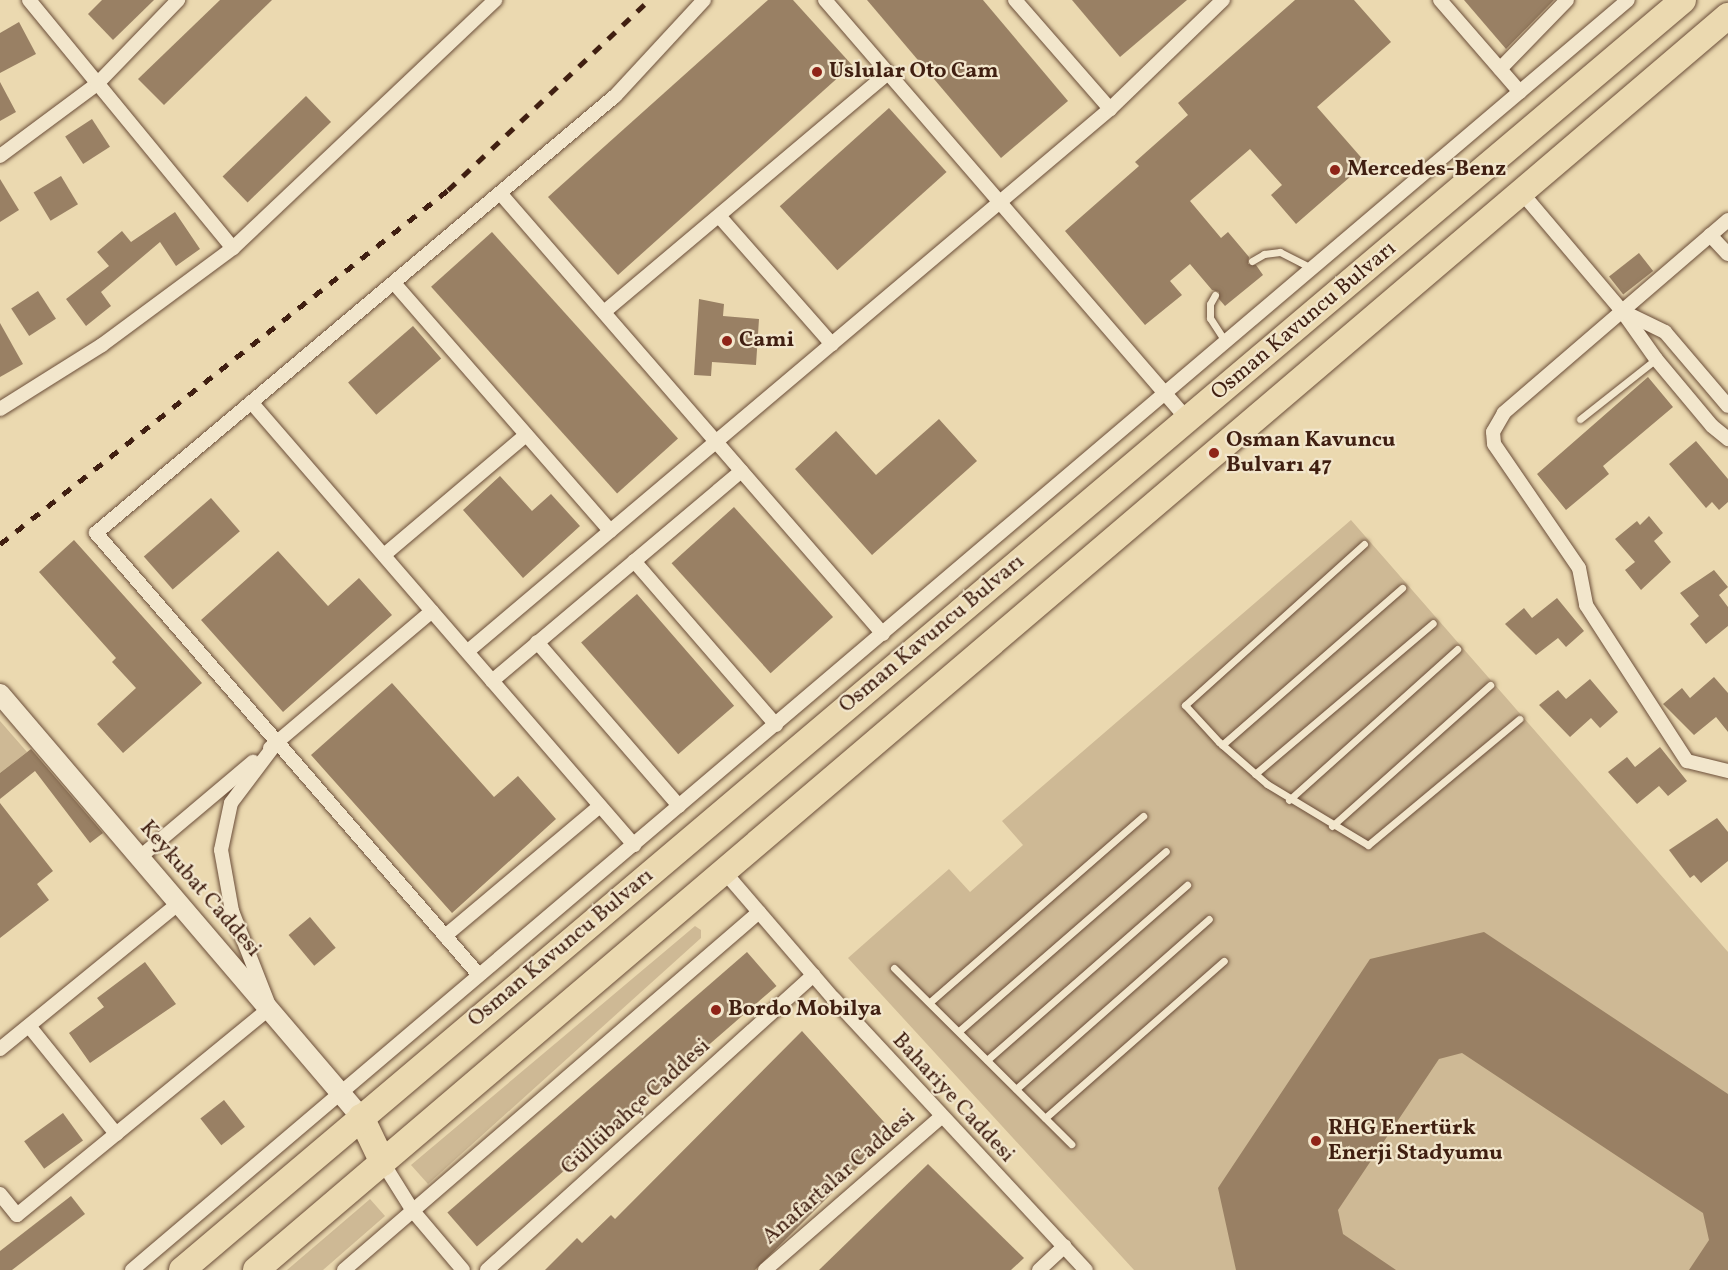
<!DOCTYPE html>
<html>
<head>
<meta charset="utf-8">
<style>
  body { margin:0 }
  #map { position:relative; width:1728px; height:1270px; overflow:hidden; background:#ebd9b0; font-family:Vollkorn,serif }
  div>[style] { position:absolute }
  .green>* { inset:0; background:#ceb995 }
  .building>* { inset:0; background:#998064; transform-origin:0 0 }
  .roads { filter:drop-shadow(0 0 2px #6b4e39) drop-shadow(0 0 2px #6b4e39) }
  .lane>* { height:7px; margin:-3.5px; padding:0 3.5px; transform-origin:3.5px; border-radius:3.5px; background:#f2e6cc }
  .street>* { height:14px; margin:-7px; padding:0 7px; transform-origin:7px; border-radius:7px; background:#f2e6cc }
  .secondary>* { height:20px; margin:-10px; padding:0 10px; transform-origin:10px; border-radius:10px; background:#f2e6cc }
  .highway>* { height:26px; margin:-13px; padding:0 13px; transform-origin:13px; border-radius:13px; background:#ebd9b0 }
  .rail>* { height:4.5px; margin-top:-2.25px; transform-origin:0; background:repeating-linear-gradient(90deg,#401f11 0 10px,transparent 0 20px) }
  .dots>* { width:16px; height:16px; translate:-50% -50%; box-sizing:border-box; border:3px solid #f2e6cc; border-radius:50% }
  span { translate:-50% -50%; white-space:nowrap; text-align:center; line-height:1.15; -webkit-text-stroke:4.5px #f2e6cc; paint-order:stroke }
  .poi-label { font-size:22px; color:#401f11; font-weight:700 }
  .left { translate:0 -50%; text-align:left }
  .street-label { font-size:22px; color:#401f11 }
</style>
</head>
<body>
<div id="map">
  <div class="green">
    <i style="clip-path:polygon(1351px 520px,1728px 952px,1728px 1270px,1134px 1270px,848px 958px,949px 869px,970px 892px,1023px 845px,1002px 821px)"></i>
    <i style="clip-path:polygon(0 721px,27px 752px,0 773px)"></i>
    <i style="clip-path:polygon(695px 926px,701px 930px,701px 938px,428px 1184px,411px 1165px)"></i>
    <i style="clip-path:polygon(370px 1199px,385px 1216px,323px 1270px,287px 1270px)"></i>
  </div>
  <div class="building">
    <i style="clip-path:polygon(102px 0,154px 0,113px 40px,88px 14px)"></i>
    <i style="clip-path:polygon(220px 0,272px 0,164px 105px,138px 79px)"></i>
    <i style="clip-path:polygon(768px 0,793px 0,852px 65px,618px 275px,548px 197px)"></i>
    <i style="clip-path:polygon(867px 0,983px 0,1068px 101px,1001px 158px)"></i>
    <i style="clip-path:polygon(1072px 0,1187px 0,1120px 57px)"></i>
    <i style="clip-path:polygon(1295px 0,1354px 0,1391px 42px,1317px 107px,1366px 163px,1296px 224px,1271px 195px,1282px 185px,1250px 149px,1190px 201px,1221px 238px,1228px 232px,1249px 257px,1248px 264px,1256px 265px,1263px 275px,1225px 306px,1219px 299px,1219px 292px,1212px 290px,1190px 264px,1170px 281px,1182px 295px,1145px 325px,1065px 231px,1139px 166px,1135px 162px,1188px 115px,1178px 103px)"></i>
    <i style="clip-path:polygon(1464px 0,1554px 0,1506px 49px)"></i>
    <i style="clip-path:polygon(19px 22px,36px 54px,0 73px,0 33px)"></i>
    <i style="clip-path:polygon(0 82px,16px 112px,0 121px)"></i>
    <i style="left:306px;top:96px;width:36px;height:116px;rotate:46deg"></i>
    <i style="left:889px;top:108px;width:86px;height:147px;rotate:48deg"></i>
    <i style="left:92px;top:119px;width:33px;height:32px;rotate:57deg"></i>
    <i style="left:61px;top:176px;width:33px;height:32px;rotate:59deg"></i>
    <i style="clip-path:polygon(0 179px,19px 210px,0 222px)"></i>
    <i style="clip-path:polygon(175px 212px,200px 249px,176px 266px,160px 242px,101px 292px,111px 306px,86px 326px,66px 299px,109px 266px,97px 252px,122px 231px,131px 242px)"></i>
    <i style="left:492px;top:232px;width:278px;height:82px;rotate:48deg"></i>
    <i style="left:1639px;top:253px;width:23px;height:38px;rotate:52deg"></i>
    <i style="left:38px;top:291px;width:33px;height:32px;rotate:57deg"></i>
    <i style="clip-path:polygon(699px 299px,724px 304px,723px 316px,759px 319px,756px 365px,712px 362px,711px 376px,694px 375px)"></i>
    <i style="clip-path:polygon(0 323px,23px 364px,0 377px)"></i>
    <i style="left:413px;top:326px;width:43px;height:86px;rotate:49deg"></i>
    <i style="clip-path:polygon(1648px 377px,1673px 407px,1603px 466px,1609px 474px,1566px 510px,1537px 474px)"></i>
    <i style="clip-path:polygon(939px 419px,977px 461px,872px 555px,795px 469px,836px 431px,876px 475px)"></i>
    <i style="clip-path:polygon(1696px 441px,1728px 479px,1728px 502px,1719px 510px,1712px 502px,1706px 508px,1669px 464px)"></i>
    <i style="clip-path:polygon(500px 476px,532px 511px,551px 494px,580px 526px,523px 578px,463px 510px)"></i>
    <i style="left:211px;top:498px;width:44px;height:89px;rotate:49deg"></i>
    <i style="left:734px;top:507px;width:148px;height:84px;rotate:48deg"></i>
    <i style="clip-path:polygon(1649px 516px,1663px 533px,1654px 541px,1671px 562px,1641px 590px,1625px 570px,1635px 562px,1615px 539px,1637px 521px,1640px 525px)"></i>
    <i style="clip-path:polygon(74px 540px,202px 683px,123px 753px,97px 724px,136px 688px,112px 662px,116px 658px,39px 572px)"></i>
    <i style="clip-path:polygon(278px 551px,328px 606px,359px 578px,392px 615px,283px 712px,201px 620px)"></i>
    <i style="clip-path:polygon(1714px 570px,1728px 587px,1719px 595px,1728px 607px,1728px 626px,1706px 644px,1690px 624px,1699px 616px,1680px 593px)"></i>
    <i style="left:637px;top:594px;width:148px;height:74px;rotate:49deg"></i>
    <i style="clip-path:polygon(1557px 598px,1584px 631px,1566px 647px,1558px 638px,1536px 655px,1505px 624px,1524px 608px,1532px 618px)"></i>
    <i style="clip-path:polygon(1714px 677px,1728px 693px,1728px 732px,1716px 717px,1694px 735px,1663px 704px,1682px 688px,1690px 698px)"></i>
    <i style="clip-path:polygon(1590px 679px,1618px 712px,1600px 728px,1591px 718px,1570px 737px,1539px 705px,1558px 690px,1566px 699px)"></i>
    <i style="clip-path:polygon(392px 683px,494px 797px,518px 776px,556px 819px,452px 913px,311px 755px)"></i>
    <i style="clip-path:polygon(1660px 747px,1687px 781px,1668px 796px,1659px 786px,1637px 804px,1608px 772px,1627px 757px,1635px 767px)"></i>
    <i style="clip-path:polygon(31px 749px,103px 833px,90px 843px,35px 771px,0 799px,0 773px)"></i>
    <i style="clip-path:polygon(0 803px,53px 871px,37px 884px,49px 900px,0 938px)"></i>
    <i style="clip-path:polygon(1717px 818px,1728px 832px,1728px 861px,1701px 883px,1694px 875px,1690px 878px,1669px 850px)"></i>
    <i style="left:310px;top:917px;width:40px;height:28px;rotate:50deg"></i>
    <i style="clip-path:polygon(1484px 932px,1728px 1094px,1728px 1270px,1689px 1270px,1709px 1240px,1703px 1213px,1462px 1053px,1439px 1059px,1338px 1210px,1343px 1234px,1396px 1270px,1236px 1270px,1218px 1188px,1370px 959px)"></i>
    <i style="left:747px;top:952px;width:45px;height:397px;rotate:49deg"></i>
    <i style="clip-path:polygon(145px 962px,176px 1004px,90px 1063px,69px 1033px,104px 1007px,97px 998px)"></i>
    <i style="clip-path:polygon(802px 1031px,893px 1132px,755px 1270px,545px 1270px,577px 1238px,582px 1243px,611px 1215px,615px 1219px)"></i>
    <i style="left:224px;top:1100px;width:34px;height:30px;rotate:52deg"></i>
    <i style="left:63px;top:1113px;width:34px;height:48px;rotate:54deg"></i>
    <i style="clip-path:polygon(928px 1164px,1024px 1258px,1011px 1270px,819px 1270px)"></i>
    <i style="clip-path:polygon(71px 1196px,85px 1214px,12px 1270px,0 1270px,0 1251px)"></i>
  </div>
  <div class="roads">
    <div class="lane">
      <i style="left:1252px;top:261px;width:14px;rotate:-30deg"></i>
      <i style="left:1264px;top:254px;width:16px;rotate:-7deg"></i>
      <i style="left:1280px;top:252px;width:35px;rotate:27deg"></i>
      <i style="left:1215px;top:295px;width:10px;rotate:119deg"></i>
      <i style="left:1210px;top:304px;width:14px;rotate:90deg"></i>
      <i style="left:1210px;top:318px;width:30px;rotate:57deg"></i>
      <i style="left:1580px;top:419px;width:97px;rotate:-38.3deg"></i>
      <i style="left:1364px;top:544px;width:241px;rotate:138deg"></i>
      <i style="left:1185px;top:705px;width:50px;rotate:47.4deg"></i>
      <i style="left:1219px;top:742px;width:64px;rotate:41.2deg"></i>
      <i style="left:1267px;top:784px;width:118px;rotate:31.1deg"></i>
      <i style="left:1368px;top:845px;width:197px;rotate:-39.8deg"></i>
      <i style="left:1222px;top:745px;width:239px;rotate:-41.1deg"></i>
      <i style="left:1255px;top:774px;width:233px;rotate:-40.3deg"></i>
      <i style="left:1289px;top:800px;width:226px;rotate:-41.9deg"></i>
      <i style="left:1332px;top:826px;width:212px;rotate:-41.7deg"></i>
      <i style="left:894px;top:968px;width:250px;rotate:44.8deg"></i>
      <i style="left:930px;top:1002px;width:283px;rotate:-41.1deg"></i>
      <i style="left:959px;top:1031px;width:274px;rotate:-41deg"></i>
      <i style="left:987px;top:1060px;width:266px;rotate:-41.2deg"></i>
      <i style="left:1016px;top:1089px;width:257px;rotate:-41.4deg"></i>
      <i style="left:1045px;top:1118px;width:238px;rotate:-41.3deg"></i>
    </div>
    <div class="street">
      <i style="left:29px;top:0;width:321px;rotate:50.6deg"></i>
      <i style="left:825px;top:0;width:554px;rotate:49.17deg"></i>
      <i style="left:1015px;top:0;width:145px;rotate:48.9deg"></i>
      <i style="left:1440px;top:0;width:122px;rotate:49deg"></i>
      <i style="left:1500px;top:69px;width:96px;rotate:-45.8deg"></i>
      <i style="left:0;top:156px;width:121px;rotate:-36.6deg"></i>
      <i style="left:97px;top:84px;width:117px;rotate:-46deg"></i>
      <i style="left:500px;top:193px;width:584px;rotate:49.03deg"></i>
      <i style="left:1522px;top:193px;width:155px;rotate:49.7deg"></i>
      <i style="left:1622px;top:311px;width:59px;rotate:54.7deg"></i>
      <i style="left:1656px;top:359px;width:87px;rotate:50.1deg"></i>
      <i style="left:1712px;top:426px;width:21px;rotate:39deg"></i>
      <i style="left:719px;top:216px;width:171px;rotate:48.6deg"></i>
      <i style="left:1728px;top:220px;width:296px;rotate:139.3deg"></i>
      <i style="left:1504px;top:413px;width:22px;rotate:120deg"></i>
      <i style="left:1493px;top:432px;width:12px;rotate:85deg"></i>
      <i style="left:1494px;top:444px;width:150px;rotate:55.6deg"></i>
      <i style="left:1579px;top:568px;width:38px;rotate:79deg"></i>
      <i style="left:1586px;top:605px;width:186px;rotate:57.1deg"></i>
      <i style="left:1687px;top:761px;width:42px;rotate:13.7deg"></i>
      <i style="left:1710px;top:235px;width:26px;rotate:47deg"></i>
      <i style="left:394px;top:283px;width:329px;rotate:48.9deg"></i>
      <i style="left:604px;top:312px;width:371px;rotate:-40.1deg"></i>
      <i style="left:1624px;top:312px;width:46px;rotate:26deg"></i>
      <i style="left:1665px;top:332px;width:97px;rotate:49.6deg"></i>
      <i style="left:251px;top:402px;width:586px;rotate:49.15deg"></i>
      <i style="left:0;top:409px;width:120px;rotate:-32.1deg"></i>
      <i style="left:102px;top:345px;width:163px;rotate:-36.5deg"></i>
      <i style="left:233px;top:248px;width:361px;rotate:-43.4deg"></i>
      <i style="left:384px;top:555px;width:186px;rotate:-40.2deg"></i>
      <i style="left:634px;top:561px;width:217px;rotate:49.1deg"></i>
      <i style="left:537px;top:642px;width:217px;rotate:49.1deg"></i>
      <i style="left:468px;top:651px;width:840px;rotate:-40.17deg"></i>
      <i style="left:1110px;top:109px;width:157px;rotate:-44deg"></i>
      <i style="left:492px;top:681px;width:326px;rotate:-40.1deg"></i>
      <i style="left:270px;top:748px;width:212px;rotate:-40.2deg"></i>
      <i style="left:140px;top:857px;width:148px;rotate:-40.1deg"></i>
      <i style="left:722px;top:869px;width:172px;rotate:49.3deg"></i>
      <i style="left:834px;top:999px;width:370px;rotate:47.1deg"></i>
      <i style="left:445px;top:936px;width:202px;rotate:-40deg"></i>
      <i style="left:479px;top:975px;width:585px;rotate:-130.91deg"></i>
      <i style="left:96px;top:533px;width:678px;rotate:-40.1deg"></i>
      <i style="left:615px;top:96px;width:131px;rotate:-47.2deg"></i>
      <i style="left:29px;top:1026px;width:139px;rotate:51.1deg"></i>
      <i style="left:0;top:1049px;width:231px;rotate:-39.2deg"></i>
      <i style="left:383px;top:1163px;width:57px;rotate:58deg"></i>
      <i style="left:413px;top:1211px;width:77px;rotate:49.7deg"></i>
      <i style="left:0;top:1194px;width:27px;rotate:51deg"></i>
      <i style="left:17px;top:1215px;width:327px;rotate:-39.3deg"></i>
      <i style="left:270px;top:1008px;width:104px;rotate:-111.4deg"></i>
      <i style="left:232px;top:911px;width:62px;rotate:-100.2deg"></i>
      <i style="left:221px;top:850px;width:48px;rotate:-78deg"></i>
      <i style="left:231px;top:803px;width:76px;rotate:-53deg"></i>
      <i style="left:132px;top:1270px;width:1962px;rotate:-40.33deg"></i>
      <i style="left:344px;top:1270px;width:548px;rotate:-40.78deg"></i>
      <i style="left:487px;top:1270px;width:440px;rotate:-42.1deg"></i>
      <i style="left:765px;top:1270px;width:233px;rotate:-41deg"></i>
      <i style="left:1039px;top:1270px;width:35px;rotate:-43deg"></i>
    </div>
    <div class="secondary">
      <i style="left:0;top:694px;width:556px;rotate:49.52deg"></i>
    </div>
    <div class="highway">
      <i style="left:361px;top:1117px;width:51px;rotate:64.4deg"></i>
      <i style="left:182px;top:1270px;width:1966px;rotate:-40.23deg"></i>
      <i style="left:256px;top:1270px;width:1934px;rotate:-40.43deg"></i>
    </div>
  </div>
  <div class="rail">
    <i style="left:0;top:544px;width:571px;rotate:-38.32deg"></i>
    <i style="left:448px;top:190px;width:277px;rotate:-43.4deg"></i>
  </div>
  <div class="dots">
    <i style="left:817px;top:72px;background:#8f2418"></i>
    <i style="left:1335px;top:170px;background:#8f2418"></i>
    <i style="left:727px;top:341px;background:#8f2418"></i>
    <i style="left:1214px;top:453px;background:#8f2418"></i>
    <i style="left:716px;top:1010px;background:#8f2418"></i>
    <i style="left:1316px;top:1141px;background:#8f2418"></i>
  </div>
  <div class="poi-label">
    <span class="left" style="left:829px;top:72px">Uslular Oto Cam</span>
    <span class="left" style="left:1347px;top:170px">Mercedes-Benz</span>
    <span class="left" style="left:739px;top:341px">Cami</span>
    <span class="left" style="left:1226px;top:453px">Osman Kavuncu<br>Bulvarı 47</span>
    <span class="left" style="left:728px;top:1010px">Bordo Mobilya</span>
    <span class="left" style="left:1328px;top:1141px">RHG Enertürk<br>Enerji Stadyumu</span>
  </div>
  <div class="street-label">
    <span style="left:1304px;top:321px;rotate:-40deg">Osman Kavuncu Bulvarı</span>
    <span style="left:932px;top:634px;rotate:-40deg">Osman Kavuncu Bulvarı</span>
    <span style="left:200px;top:889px;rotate:49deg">Keykubat Caddesi</span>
    <span style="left:561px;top:948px;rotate:-40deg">Osman Kavuncu Bulvarı</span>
    <span style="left:953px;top:1098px;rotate:47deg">Bahariye Caddesi</span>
    <span style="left:636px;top:1107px;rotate:-42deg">Güllübahçe Caddesi</span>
    <span style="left:839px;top:1177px;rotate:-41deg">Anafartalar Caddesi</span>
  </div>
</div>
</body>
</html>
